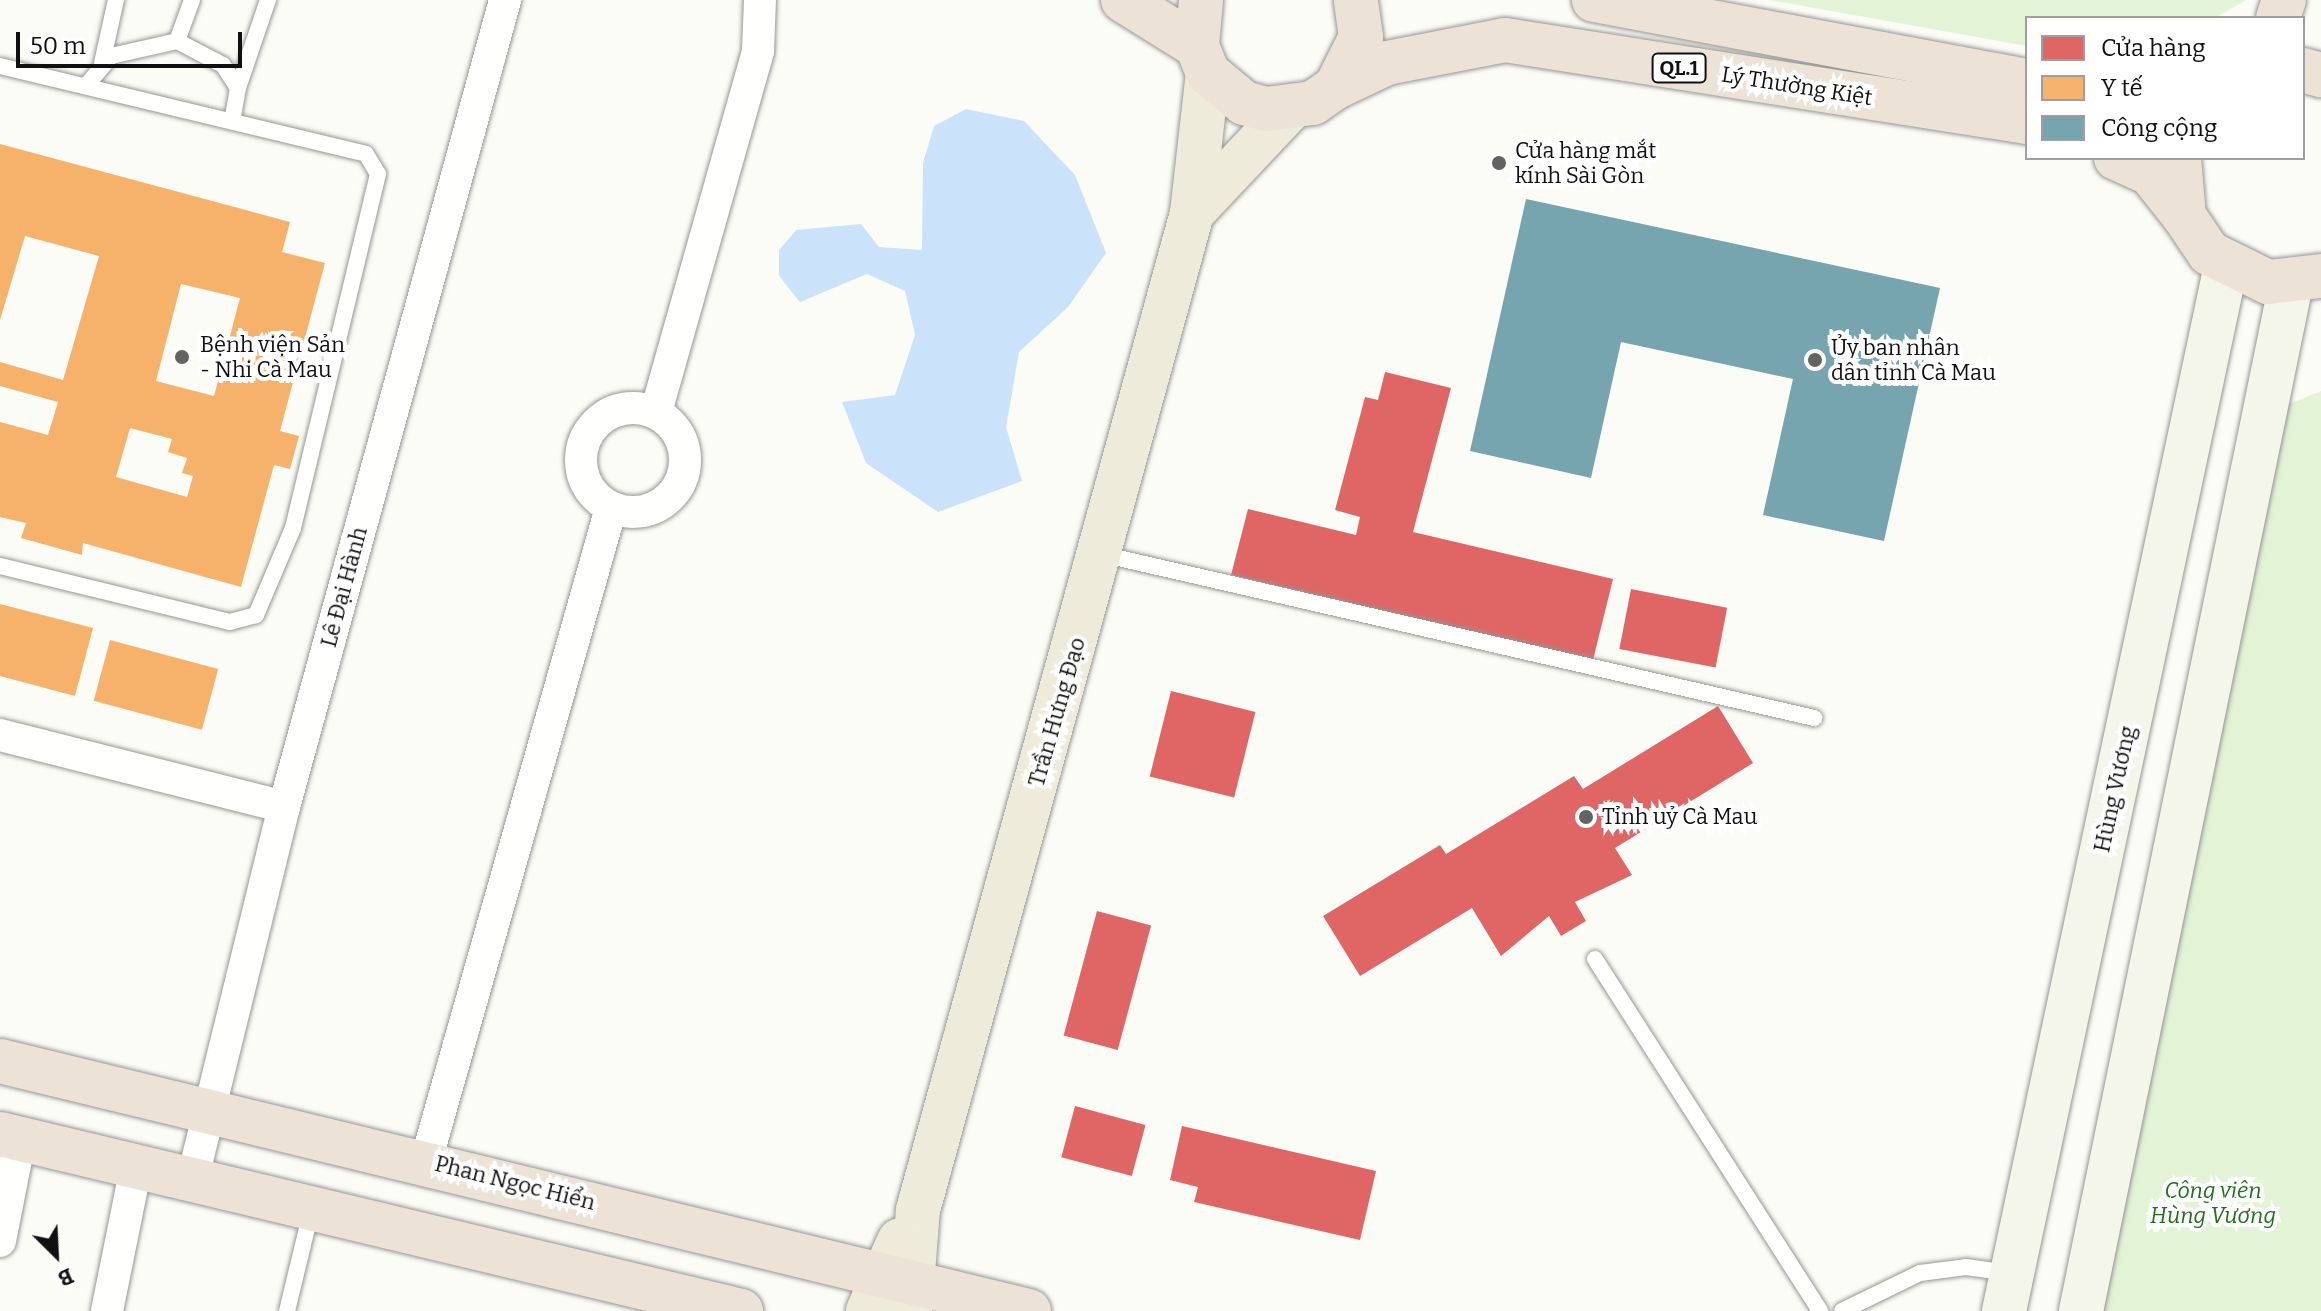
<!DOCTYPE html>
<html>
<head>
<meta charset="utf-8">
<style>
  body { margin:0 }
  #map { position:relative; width:2321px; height:1311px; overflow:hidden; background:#fcfcf7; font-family:Bitter,serif }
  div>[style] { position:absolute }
  .green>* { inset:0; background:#e2f4d5 }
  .water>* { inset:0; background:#cae2fa }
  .shops>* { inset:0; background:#e06666; transform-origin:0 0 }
  .health>* { inset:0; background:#f6b26b; transform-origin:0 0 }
  .public>* { inset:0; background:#76a5af }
  .roads { filter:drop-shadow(0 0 2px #969694) drop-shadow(0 0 2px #969694) }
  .lane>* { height:16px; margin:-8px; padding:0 8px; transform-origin:8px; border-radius:8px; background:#fffffe }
  .street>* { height:32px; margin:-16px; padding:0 16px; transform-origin:16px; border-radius:16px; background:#fffffe }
  .street>.ring { margin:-16px; padding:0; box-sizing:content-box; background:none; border:32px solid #fffffe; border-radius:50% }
  .secondary>* { height:44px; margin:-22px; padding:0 22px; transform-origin:22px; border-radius:22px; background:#f5f6eb }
  .primary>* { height:44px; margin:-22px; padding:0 22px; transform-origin:22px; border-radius:22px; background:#eeebda }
  .highway>* { height:44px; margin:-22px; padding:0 22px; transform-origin:22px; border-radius:22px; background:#ece3d6 }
  .dots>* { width:22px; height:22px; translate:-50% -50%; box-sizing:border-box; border:4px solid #fff; border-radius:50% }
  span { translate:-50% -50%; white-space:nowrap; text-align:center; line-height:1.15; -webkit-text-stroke:8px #fff; paint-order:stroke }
  .shield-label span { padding:2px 6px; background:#fff; border:2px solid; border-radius:6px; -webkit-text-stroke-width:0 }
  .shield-label { font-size:20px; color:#101010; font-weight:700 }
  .street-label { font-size:22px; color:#101010 }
  .poi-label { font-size:22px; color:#101010 }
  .left { translate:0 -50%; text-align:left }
  .park-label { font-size:22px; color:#206f1a; font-style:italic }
  .legend { position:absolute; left:2025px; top:16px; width:280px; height:144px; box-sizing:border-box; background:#fff; border:2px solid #9f9f9f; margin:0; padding:10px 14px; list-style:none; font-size:24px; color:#101010 }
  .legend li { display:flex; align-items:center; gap:16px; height:40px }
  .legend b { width:40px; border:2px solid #9f9f9f }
  .north { position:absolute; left:16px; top:1215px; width:80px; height:80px; -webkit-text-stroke:6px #fff; paint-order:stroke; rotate:156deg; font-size:22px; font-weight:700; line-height:32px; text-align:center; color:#101010 }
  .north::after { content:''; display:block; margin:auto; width:28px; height:36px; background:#101010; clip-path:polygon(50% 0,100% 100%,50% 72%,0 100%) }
  .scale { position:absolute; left:16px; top:32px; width:226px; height:36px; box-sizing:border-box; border:4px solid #101010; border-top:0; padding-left:10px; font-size:24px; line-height:28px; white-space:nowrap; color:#101010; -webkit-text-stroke:6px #fff; paint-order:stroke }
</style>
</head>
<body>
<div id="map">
  <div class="green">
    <i style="clip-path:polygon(1769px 0,2246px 0,2215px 18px,2027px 18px,2027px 46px)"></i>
    <i style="clip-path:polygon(2321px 391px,2321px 1311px,2077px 1311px,2282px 407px)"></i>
  </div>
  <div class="water">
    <i style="clip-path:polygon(966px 109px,1024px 121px,1075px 175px,1106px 253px,1068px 307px,1019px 352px,1006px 427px,1022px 481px,938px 512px,866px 463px,842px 402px,895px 395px,915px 335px,905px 291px,867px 274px,800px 302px,779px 276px,779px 250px,796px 230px,861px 224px,879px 247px,922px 250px,923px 163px,934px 126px)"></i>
  </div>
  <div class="shops">
    <i style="clip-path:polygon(1385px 372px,1451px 388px,1413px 532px,1613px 579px,1593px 660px,1231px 575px,1248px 509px,1356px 535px,1360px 517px,1335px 510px,1365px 397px,1378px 400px)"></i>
    <i style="left:1631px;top:589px;width:98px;height:61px;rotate:11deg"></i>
    <i style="left:1171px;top:691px;width:87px;height:88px;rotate:14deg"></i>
    <i style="clip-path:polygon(1718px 706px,1753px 763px,1615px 848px,1632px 875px,1575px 902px,1586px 921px,1561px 936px,1549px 916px,1501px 956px,1472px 908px,1360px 976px,1323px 916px,1440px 845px,1446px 854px,1574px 776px,1583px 789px)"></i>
    <i style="left:1097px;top:911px;width:56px;height:129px;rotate:15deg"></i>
    <i style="left:1075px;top:1106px;width:73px;height:53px;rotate:15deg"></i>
    <i style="clip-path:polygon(1182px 1126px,1376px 1171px,1360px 1240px,1194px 1202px,1198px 1187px,1170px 1180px)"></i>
  </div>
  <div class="health">
    <i style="clip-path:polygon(evenodd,0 144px,290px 222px,282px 252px,325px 263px,280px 431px,299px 436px,290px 469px,274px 465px,241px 587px,83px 543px,82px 555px,21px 538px,26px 523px,0 517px,0 422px,48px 435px,58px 402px,0 386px,0 362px,63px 380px,99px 256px,25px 236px,0 320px,0 144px,181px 284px,240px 298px,214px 396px,156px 381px,181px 284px,0 144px,130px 428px,172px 439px,168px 452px,187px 458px,182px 473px,193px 476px,187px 497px,116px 477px,130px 428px)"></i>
    <i style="clip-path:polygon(0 604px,93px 628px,75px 696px,0 676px)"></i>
    <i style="left:110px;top:640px;width:112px;height:63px;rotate:15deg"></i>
  </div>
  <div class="public">
    <i style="clip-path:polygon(1526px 199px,1940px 288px,1884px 541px,1763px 515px,1793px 379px,1621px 342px,1591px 478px,1470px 451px)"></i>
  </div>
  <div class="roads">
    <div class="lane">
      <i style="left:177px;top:41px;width:52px;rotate:27.6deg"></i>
      <i style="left:223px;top:65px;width:27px;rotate:57deg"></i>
      <i style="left:238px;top:88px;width:34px;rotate:100deg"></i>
      <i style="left:102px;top:63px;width:65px;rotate:-77.5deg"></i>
      <i style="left:0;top:66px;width:376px;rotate:13.5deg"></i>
      <i style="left:366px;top:154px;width:23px;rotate:59deg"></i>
      <i style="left:378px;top:174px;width:364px;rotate:103.5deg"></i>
      <i style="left:293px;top:528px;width:95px;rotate:113deg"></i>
      <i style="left:256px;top:615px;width:27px;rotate:165deg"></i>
      <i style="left:230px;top:622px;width:237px;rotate:-166.3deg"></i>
      <i style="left:86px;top:86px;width:39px;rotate:-50deg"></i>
      <i style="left:111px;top:56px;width:68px;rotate:-12.8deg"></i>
      <i style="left:177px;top:41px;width:44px;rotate:-69.9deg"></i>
      <i style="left:238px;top:88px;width:93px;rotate:-71.2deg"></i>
      <i style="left:1101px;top:554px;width:732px;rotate:12.95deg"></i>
      <i style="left:1595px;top:959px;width:418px;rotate:57.4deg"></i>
      <i style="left:287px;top:1311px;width:102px;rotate:-76.4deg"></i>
      <i style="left:1842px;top:1311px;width:87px;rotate:-26deg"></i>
      <i style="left:1920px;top:1273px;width:46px;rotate:-7.4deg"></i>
      <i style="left:1966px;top:1267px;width:43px;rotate:7.9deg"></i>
    </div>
    <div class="street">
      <i class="ring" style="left:581px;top:408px;width:72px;height:72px"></i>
      <i style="left:656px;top:412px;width:375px;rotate:-74.2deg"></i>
      <i style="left:758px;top:51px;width:51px;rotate:-87.8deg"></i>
      <i style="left:0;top:735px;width:293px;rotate:14.2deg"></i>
      <i style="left:426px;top:1161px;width:679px;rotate:-74.18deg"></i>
      <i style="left:193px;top:1177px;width:381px;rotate:-76.2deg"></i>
      <i style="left:284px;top:807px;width:837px;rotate:-74.68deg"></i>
      <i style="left:0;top:1241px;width:104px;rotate:-78.9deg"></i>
      <i style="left:107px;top:1311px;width:147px;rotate:-78.6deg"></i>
    </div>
    <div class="secondary">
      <i style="left:2004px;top:1311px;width:1068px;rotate:-78.01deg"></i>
      <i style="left:2081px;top:1311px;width:1049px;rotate:-78.45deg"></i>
    </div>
    <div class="primary">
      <i style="left:1192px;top:213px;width:143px;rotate:-46.7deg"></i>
      <i style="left:868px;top:1311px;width:77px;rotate:-66.1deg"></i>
      <i style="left:910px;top:1311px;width:101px;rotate:-85.5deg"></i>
      <i style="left:918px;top:1210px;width:1034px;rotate:-74.63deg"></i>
      <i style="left:1192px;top:213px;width:141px;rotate:-83.5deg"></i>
    </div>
    <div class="highway">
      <i style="left:1123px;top:0;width:87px;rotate:31.9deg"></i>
      <i style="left:1201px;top:0;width:46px;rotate:95deg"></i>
      <i style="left:1197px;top:46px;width:29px;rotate:68deg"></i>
      <i style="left:1208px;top:73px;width:47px;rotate:39.8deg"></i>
      <i style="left:1244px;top:103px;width:23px;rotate:15deg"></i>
      <i style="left:1266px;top:109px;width:47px;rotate:-7.3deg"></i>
      <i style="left:1313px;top:103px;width:28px;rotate:-35deg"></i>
      <i style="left:1336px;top:87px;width:56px;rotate:-63.4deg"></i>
      <i style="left:1361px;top:37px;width:37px;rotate:-98deg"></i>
      <i style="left:1594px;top:0;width:441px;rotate:10.6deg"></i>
      <i style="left:2278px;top:18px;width:19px;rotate:-72deg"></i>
      <i style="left:2303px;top:70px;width:19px;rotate:16deg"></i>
      <i style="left:1336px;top:87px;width:56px;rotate:-25.2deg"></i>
      <i style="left:1387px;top:63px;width:120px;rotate:-11deg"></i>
      <i style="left:1505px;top:40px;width:528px;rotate:8.93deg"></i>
      <i style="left:2116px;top:158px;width:37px;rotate:24deg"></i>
      <i style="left:2150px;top:173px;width:55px;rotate:51.7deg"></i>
      <i style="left:2179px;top:158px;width:58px;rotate:85.1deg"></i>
      <i style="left:2184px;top:216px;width:45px;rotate:56deg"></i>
      <i style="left:2209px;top:253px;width:66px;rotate:26.2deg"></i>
      <i style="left:2268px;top:282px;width:53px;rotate:-6.5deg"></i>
      <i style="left:0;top:1061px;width:1059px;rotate:13.66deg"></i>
      <i style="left:0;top:1134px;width:762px;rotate:13.43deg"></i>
    </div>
  </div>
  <div class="dots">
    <i style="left:1499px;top:163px;background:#636361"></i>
    <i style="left:182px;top:357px;background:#636361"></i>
    <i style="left:1815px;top:360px;background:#636361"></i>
    <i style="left:1586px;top:817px;background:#636361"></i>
  </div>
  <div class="shield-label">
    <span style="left:1679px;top:68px">QL.1</span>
  </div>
  <div class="street-label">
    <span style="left:1797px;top:86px;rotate:9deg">Lý Thường Kiệt</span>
    <span style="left:344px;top:587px;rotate:-75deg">Lê Đại Hành</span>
    <span style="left:1057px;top:712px;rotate:-74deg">Trần Hưng Đạo</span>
    <span style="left:2115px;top:789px;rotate:-78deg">Hùng Vương</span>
    <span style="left:515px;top:1183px;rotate:14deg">Phan Ngọc Hiển</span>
  </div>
  <div class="poi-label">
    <span class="left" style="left:1515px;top:163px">Cửa hàng mắt<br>kính Sài Gòn</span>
    <span class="left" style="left:200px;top:357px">Bệnh viện Sản<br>- Nhi Cà Mau</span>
    <span class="left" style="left:1831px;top:360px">Ủy ban nhân<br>dân tỉnh Cà Mau</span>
    <span class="left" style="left:1602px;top:817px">Tỉnh uỷ Cà Mau</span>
  </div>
  <div class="park-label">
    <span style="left:2213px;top:1203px">Công viên<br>Hùng Vương</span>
  </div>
  <ul class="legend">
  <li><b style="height:22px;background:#e06666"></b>Cửa hàng</li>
  <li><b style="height:22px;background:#f6b26b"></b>Y tế</li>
  <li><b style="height:22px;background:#76a5af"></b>Công cộng</li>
  </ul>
  <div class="north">B</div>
  <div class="scale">50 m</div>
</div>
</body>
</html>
